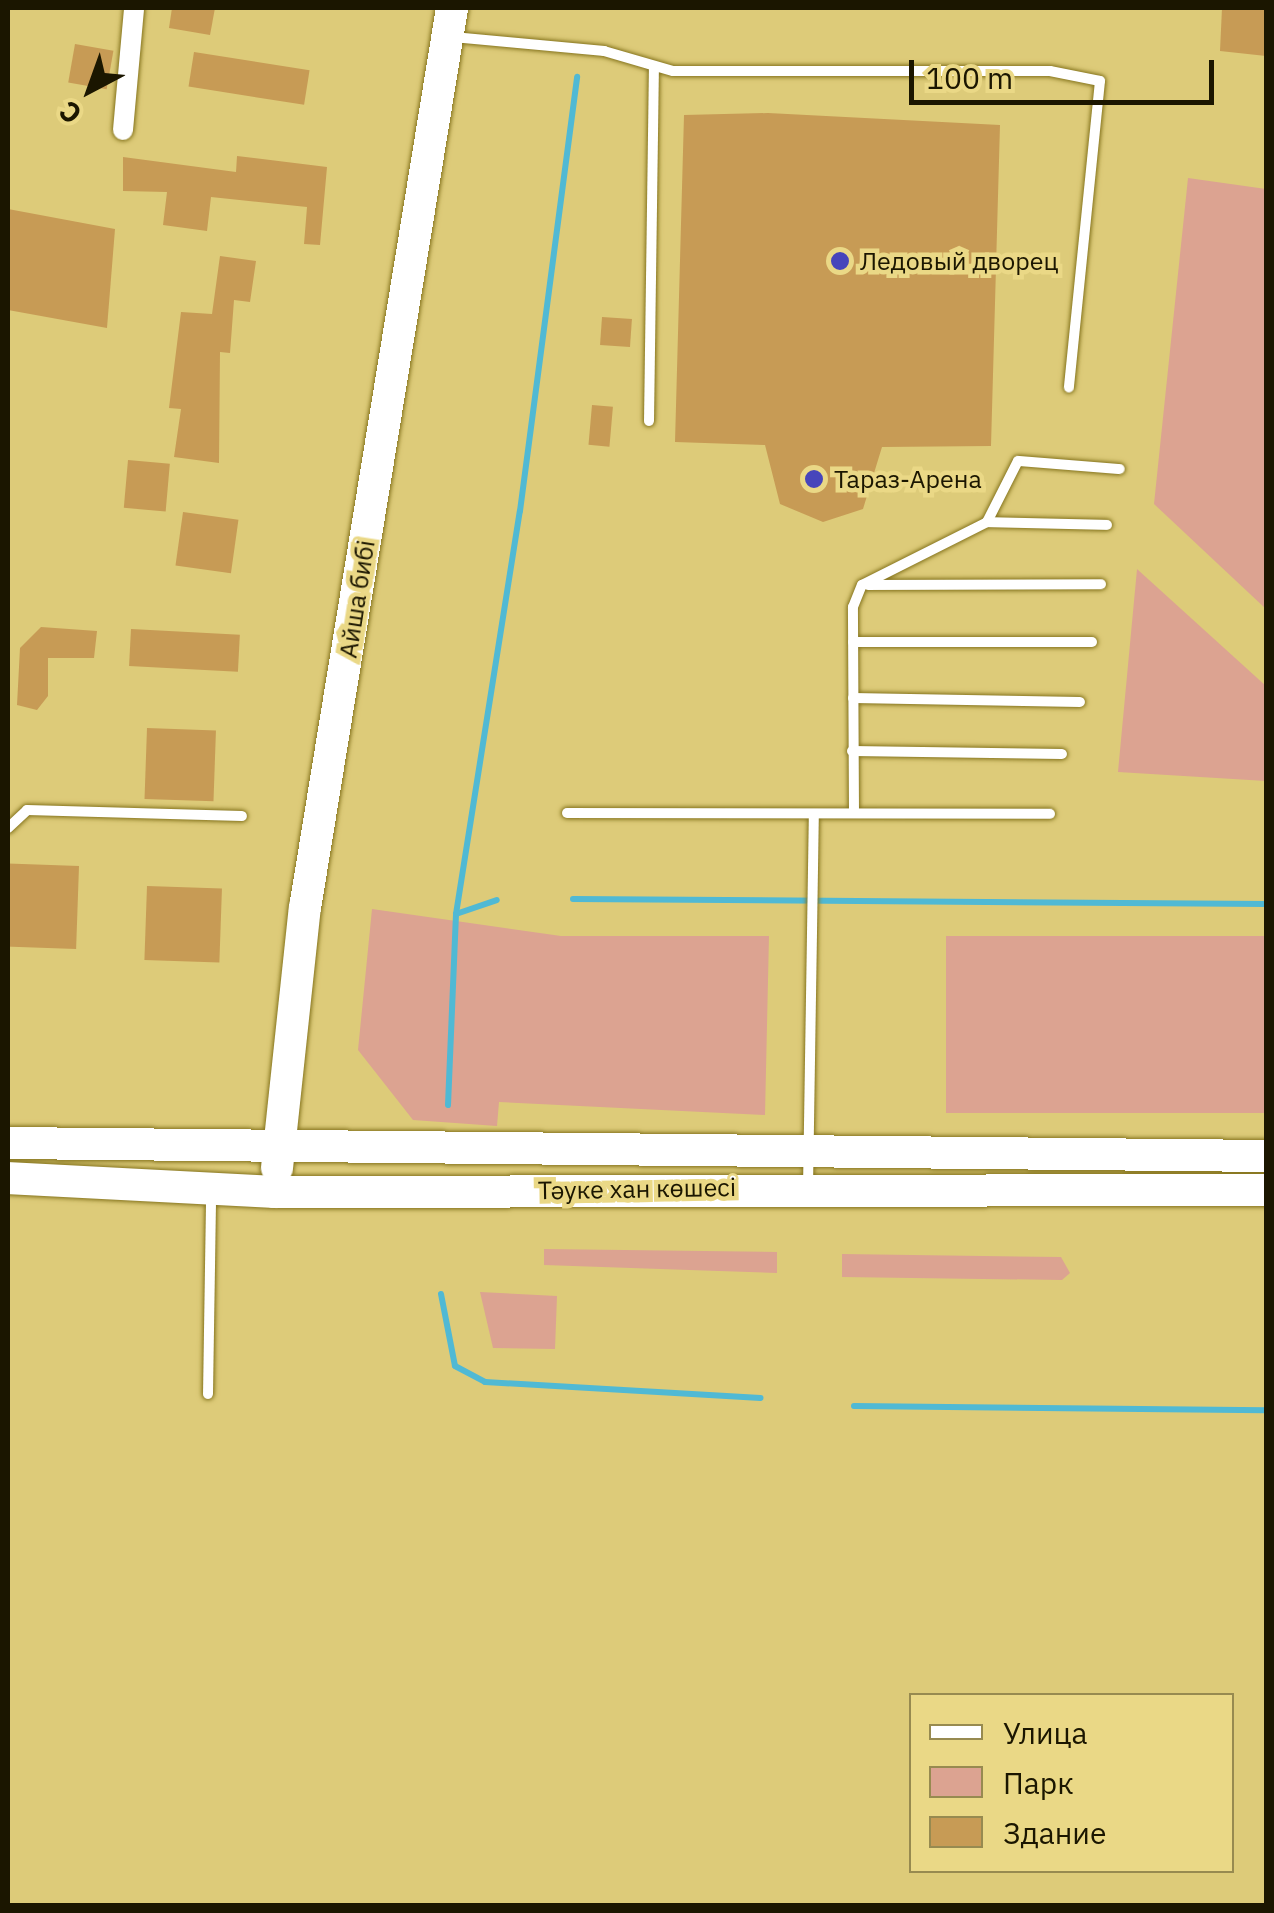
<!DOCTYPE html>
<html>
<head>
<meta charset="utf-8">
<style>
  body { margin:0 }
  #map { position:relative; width:1274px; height:1913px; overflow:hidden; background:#ddcb79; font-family:"IBM Plex Sans",sans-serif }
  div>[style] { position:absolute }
  .green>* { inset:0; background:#dca391; transform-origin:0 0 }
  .stream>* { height:6px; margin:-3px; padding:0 3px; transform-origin:3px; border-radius:3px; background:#50b9d4 }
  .building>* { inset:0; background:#c79b55; transform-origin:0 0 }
  .roads { filter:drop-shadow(0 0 2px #86751e) drop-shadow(0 0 2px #86751e) }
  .lane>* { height:10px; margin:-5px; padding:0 5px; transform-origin:5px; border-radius:5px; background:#fff }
  .street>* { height:20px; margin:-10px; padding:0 10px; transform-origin:10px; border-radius:10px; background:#fff }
  .primary>* { height:32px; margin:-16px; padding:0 16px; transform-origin:16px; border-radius:16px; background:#fff }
  .dots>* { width:28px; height:28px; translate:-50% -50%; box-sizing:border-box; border:5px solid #ead886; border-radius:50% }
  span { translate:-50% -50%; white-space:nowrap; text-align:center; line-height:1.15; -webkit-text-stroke:9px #ead886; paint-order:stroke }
  .poi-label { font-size:25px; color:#1b1600 }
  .left { translate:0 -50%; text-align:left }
  .street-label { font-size:25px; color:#1b1600 }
  .frame { position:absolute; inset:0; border:10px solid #1b1600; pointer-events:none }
  .legend { position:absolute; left:909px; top:1693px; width:325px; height:180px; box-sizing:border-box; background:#ead886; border:2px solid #978a50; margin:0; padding:12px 18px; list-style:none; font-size:30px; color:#1b1600 }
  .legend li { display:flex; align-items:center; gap:20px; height:50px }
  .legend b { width:50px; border:2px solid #978a50 }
  .north { position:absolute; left:40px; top:40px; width:100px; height:100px; -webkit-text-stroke:8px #ead886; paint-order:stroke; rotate:221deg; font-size:28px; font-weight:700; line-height:40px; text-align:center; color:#1b1600 }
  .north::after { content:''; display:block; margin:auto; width:35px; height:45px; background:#1b1600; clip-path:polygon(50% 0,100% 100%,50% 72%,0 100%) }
  .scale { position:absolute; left:909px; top:60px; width:305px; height:45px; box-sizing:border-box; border:5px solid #1b1600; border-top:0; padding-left:12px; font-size:30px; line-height:35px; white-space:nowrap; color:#1b1600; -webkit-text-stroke:8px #ead886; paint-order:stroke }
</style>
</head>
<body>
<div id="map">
  <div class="green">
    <i style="clip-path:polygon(1188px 178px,1266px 189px,1266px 609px,1154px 504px)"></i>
    <i style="clip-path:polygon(1137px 569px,1266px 686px,1266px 781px,1118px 772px)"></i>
    <i style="clip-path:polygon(372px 909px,561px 936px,769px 936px,765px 1115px,499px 1102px,497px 1126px,413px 1120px,358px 1050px)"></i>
    <i style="left:1266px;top:936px;width:177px;height:320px;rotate:90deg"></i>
    <i style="clip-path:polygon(544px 1249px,777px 1252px,777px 1273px,544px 1265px)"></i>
    <i style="clip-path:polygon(842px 1254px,1061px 1257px,1070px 1273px,1062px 1280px,842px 1277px)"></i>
    <i style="clip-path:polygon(480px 1292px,557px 1296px,555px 1349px,493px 1348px)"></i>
  </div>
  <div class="stream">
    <i style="left:573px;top:899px;width:693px;rotate:0.41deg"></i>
    <i style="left:456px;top:914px;width:408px;rotate:-81deg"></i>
    <i style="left:520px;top:511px;width:438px;rotate:-82.5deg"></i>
    <i style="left:448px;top:1105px;width:191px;rotate:-87.6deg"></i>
    <i style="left:456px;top:914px;width:43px;rotate:-18.9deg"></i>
    <i style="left:441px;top:1294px;width:73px;rotate:79deg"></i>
    <i style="left:455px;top:1366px;width:34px;rotate:28deg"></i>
    <i style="left:485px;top:1382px;width:276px;rotate:3.3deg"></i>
    <i style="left:854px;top:1406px;width:412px;rotate:0.6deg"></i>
  </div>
  <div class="building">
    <i style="clip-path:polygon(172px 8px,215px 8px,210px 35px,169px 28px)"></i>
    <i style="clip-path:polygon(1222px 8px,1266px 8px,1266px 56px,1220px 51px)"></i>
    <i style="left:75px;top:44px;width:39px;height:39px;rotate:10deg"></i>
    <i style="left:194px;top:52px;width:117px;height:35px;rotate:9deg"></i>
    <i style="clip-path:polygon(768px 113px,1000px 125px,991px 446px,882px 447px,863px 509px,823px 522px,780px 504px,765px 445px,675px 442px,684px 115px)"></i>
    <i style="clip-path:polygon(237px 156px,327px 167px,320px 245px,304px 244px,307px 207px,211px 197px,207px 231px,163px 225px,167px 192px,123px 191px,123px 157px,236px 172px)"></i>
    <i style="clip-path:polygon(8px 209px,115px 229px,107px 328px,8px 310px)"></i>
    <i style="clip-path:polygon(220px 256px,256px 261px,250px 302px,234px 300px,230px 353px,220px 352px,219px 463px,174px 457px,181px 409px,169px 408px,181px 312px,212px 314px)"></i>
    <i style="left:602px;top:317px;width:30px;height:28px;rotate:4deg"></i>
    <i style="left:592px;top:405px;width:21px;height:40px;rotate:5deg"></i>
    <i style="left:128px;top:460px;width:42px;height:48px;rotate:5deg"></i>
    <i style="left:183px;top:512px;width:56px;height:54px;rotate:8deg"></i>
    <i style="clip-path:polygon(41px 627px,97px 631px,94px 658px,48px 658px,48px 696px,37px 710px,17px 705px,20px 648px)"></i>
    <i style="left:131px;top:629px;width:109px;height:37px;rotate:3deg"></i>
    <i style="left:147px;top:728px;width:69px;height:71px;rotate:2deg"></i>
    <i style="left:79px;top:866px;width:83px;height:71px;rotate:92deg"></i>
    <i style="left:147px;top:886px;width:75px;height:74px;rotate:2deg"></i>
  </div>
  <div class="roads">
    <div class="lane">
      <i style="left:453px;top:37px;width:152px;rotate:5.3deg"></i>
      <i style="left:604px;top:51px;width:72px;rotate:16.2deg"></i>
      <i style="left:673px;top:71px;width:377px"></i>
      <i style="left:1050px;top:71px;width:51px;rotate:11.3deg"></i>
      <i style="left:1100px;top:81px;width:308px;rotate:95.8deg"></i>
      <i style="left:649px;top:421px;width:355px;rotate:-89.2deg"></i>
      <i style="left:987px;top:522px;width:120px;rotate:1.4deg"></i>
      <i style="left:868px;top:585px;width:233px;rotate:-0.2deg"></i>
      <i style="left:853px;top:642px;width:239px"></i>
      <i style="left:853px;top:698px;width:227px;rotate:1deg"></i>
      <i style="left:852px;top:751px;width:210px;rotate:0.8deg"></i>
      <i style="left:854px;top:812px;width:205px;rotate:-90.3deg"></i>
      <i style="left:853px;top:607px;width:24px;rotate:-68deg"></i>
      <i style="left:862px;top:585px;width:140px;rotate:-26.7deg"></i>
      <i style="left:987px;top:522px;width:68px;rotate:-63.1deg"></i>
      <i style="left:1018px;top:461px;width:102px;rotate:4.5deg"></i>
      <i style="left:567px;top:813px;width:483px;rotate:0.1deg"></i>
      <i style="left:8px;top:828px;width:26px;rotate:-43deg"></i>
      <i style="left:27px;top:810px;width:215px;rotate:1.6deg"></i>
      <i style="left:808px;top:1187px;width:371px;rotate:-89.1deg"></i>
      <i style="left:208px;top:1394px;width:199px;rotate:-89.1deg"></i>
    </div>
    <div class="street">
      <i style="left:123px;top:130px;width:122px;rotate:-84.8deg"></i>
    </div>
    <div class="primary">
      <i style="left:8px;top:1143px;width:1258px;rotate:0.59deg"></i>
      <i style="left:277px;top:1168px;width:262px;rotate:-83.9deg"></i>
      <i style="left:305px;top:908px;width:912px;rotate:-80.72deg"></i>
      <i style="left:8px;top:1178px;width:266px;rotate:3deg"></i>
      <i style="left:274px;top:1192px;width:992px;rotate:-0.12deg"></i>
    </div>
  </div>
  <div class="dots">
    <i style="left:840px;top:261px;background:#4745bb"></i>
    <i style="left:814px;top:479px;background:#4745bb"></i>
  </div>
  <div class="poi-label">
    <span class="left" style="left:860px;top:261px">Ледовый дворец</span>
    <span class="left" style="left:834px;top:479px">Тараз-Арена</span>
  </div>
  <div class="street-label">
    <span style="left:357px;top:599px;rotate:-81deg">Айша бибі</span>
    <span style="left:637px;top:1189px;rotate:-1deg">Тәуке хан көшесі</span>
  </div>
  <div class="frame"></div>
  <ul class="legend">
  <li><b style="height:12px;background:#fff"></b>Улица</li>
  <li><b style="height:28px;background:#dca391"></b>Парк</li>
  <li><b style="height:28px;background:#c79b55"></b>Здание</li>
  </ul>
  <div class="north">С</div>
  <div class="scale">100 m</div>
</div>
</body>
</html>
